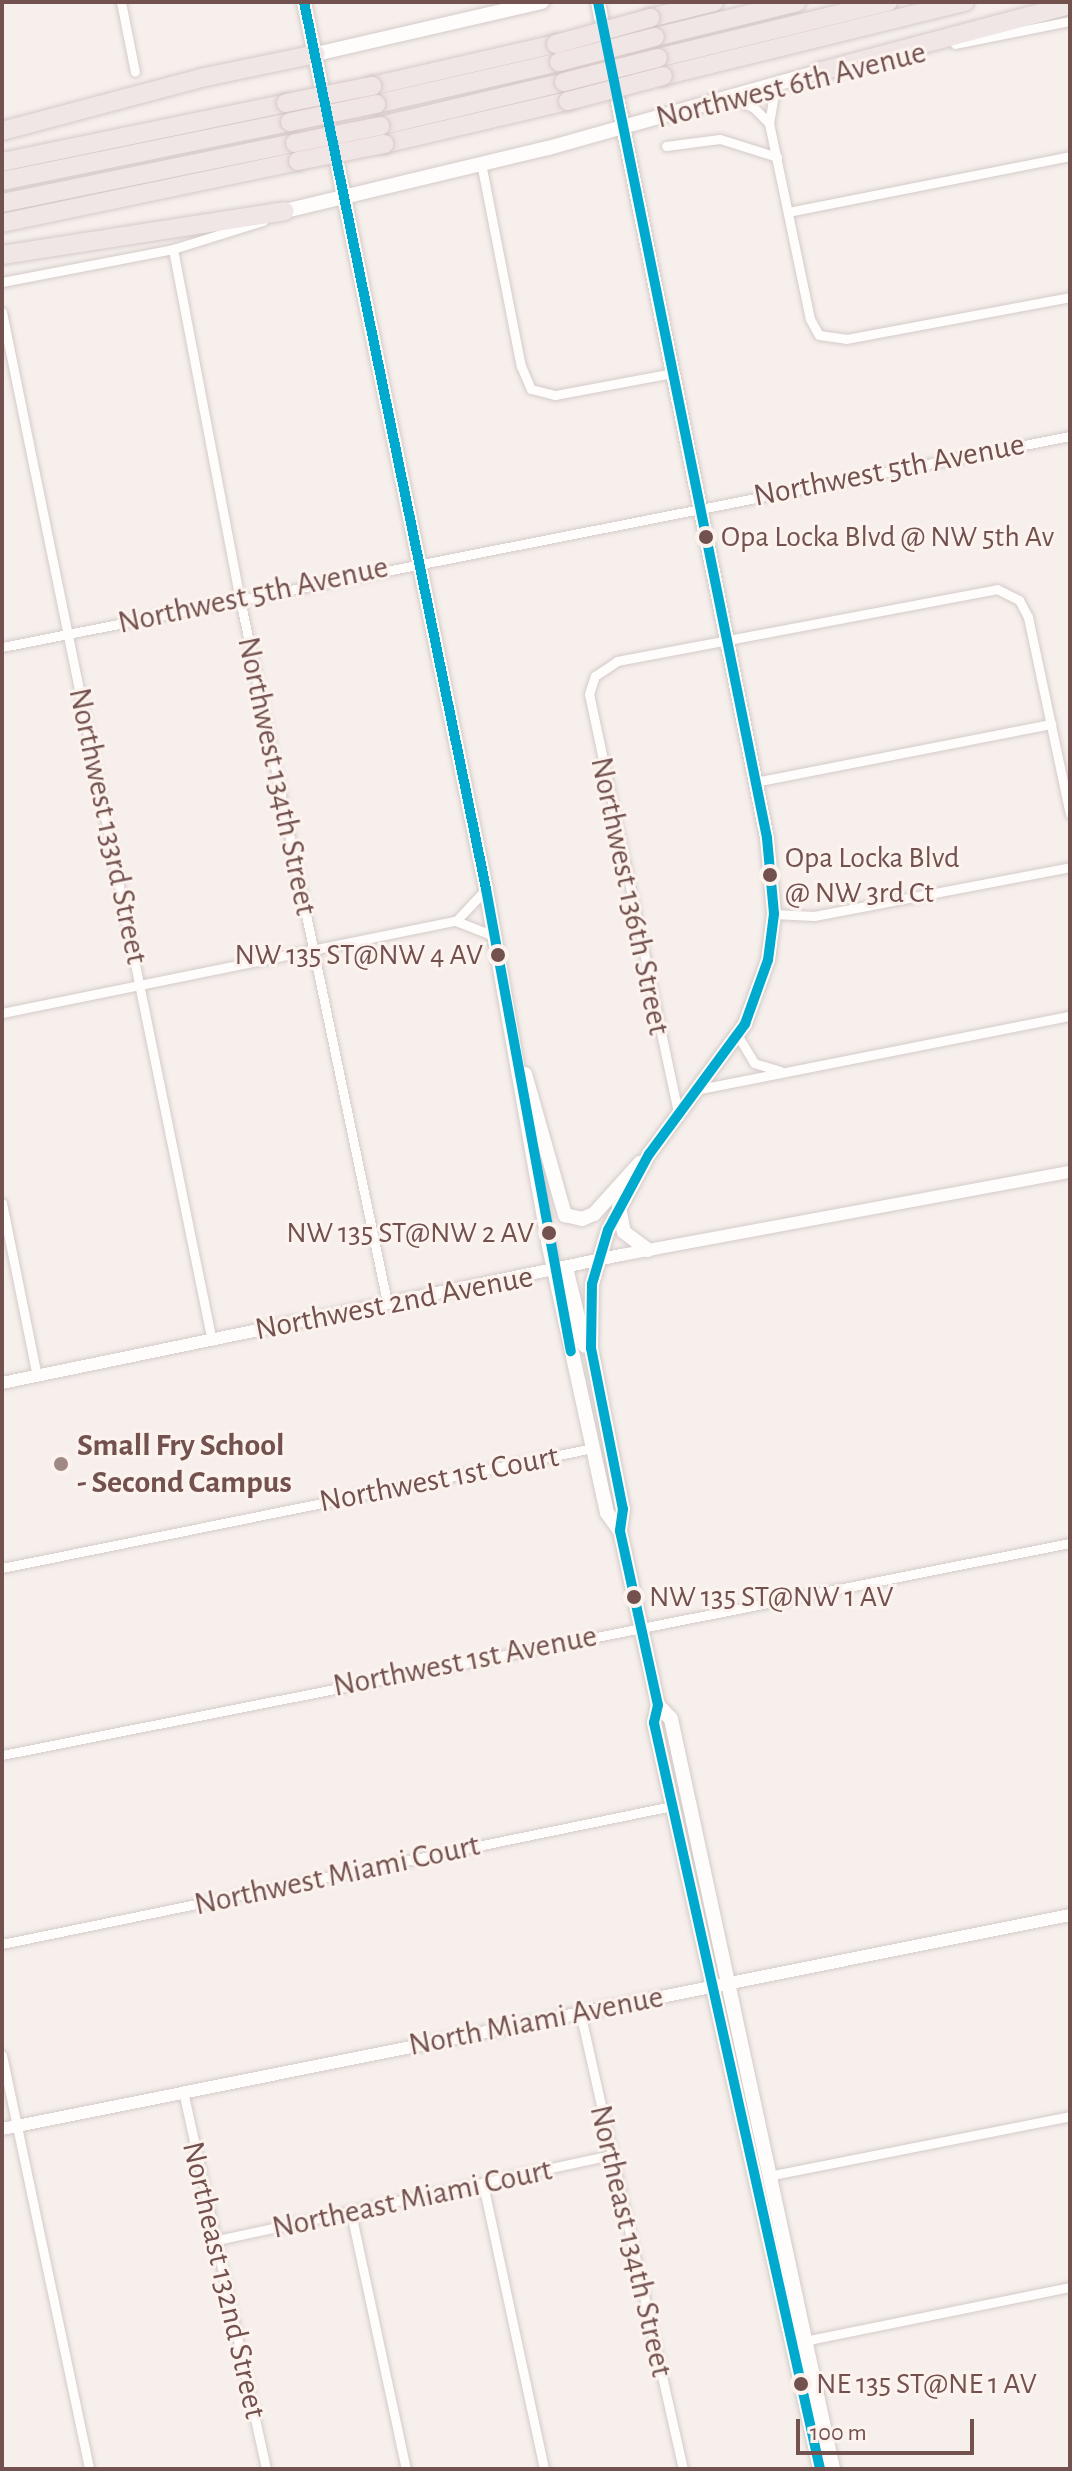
<!DOCTYPE html>
<html>
<head>
<meta charset="utf-8">
<style>
  body { margin:0 }
  #map { position:relative; width:1072px; height:2471px; overflow:hidden; background:#f6efec; font-family:"Alegreya Sans",sans-serif }
  div>[style] { position:absolute }
  .roads { filter:drop-shadow(0 0 2px #d4cbc9) drop-shadow(0 0 2px #d4cbc9) }
  .minor>* { height:9px; margin:-4.5px; padding:0 4.5px; transform-origin:4.5px; border-radius:4.5px; background:#fefdfc }
  .tertiary>* { height:12px; margin:-6px; padding:0 6px; transform-origin:6px; border-radius:6px; background:#fefdfc }
  .secondary>* { height:14px; margin:-7px; padding:0 7px; transform-origin:7px; border-radius:7px; background:#fefdfc }
  .motorway>* { height:18px; margin:-9px; padding:0 9px; transform-origin:9px; border-radius:9px; background:#f0e6e5 }
  .bridges { filter:drop-shadow(0 0 2px #d5c9c7) drop-shadow(0 0 2px #d5c9c7) }
  .motorway-bridge>* { height:18px; margin:-9px; padding:0 9px; transform-origin:9px; border-radius:9px; background:#f0e6e5 }
  .bus-1>* { height:10px; margin:-5px; padding:0 5px; transform-origin:5px; border-radius:5px; background:#00a9ce }
  .dots>* { width:22px; height:22px; translate:-50% -50%; box-sizing:border-box; border:4px solid #fdf3ee; border-radius:50% }
  span { translate:-50% -50%; white-space:nowrap; text-align:center; line-height:1.15; -webkit-text-stroke:6px #fdf3ee; paint-order:stroke }
  .bus-label { font-size:30px; color:#72514e }
  .left { translate:0 -50%; text-align:left }
  .right { translate:-100% -50%; text-align:right }
  .street-label { font-size:32px; color:#72514e }
  .poi-label { font-size:32px; color:#72514e; font-weight:700 }
  .frame { position:absolute; inset:0; border:4px solid #72514e; pointer-events:none }
  .scale { position:absolute; left:796px; top:2419px; width:178px; height:36px; box-sizing:border-box; border:4px solid #72514e; border-top:0; padding-left:10px; font-size:24px; line-height:28px; white-space:nowrap; color:#72514e; -webkit-text-stroke:6px #fdf3ee; paint-order:stroke }
</style>
</head>
<body>
<div id="map">
  <div class="roads">
    <div class="minor">
      <i style="left:121px;top:2px;width:71px;rotate:78.7deg"></i>
      <i style="left:955px;top:44px;width:117px;rotate:-11.3deg"></i>
      <i style="left:776px;top:83px;width:41px;rotate:99.9deg"></i>
      <i style="left:769px;top:123px;width:200px;rotate:78.2deg"></i>
      <i style="left:810px;top:319px;width:18px;rotate:61deg"></i>
      <i style="left:819px;top:335px;width:27px;rotate:8deg"></i>
      <i style="left:846px;top:339px;width:228px;rotate:-10.6deg"></i>
      <i style="left:729px;top:98px;width:26px;rotate:21deg"></i>
      <i style="left:753px;top:107px;width:23px;rotate:45deg"></i>
      <i style="left:666px;top:146px;width:54px;rotate:-7.4deg"></i>
      <i style="left:720px;top:139px;width:60px;rotate:17.5deg"></i>
      <i style="left:481px;top:163px;width:207px;rotate:78.9deg"></i>
      <i style="left:521px;top:366px;width:25px;rotate:67deg"></i>
      <i style="left:531px;top:389px;width:25px;rotate:14deg"></i>
      <i style="left:555px;top:395px;width:120px;rotate:-10.6deg"></i>
      <i style="left:788px;top:212px;width:288px;rotate:-11.2deg"></i>
      <i style="left:173px;top:249px;width:356px;rotate:79.2deg"></i>
      <i style="left:240px;top:599px;width:718px;rotate:78.19deg"></i>
      <i style="left:2px;top:282px;width:174px;rotate:-10.9deg"></i>
      <i style="left:173px;top:249px;width:94px;rotate:-17.3deg"></i>
      <i style="left:2px;top:312px;width:1050px;rotate:78.47deg"></i>
      <i style="left:2px;top:647px;width:1089px;rotate:-11.18deg"></i>
      <i style="left:755px;top:782px;width:302px;rotate:-11.1deg"></i>
      <i style="left:774px;top:914px;width:40px;rotate:2.9deg"></i>
      <i style="left:814px;top:916px;width:261px;rotate:-10.8deg"></i>
      <i style="left:456px;top:921px;width:44px;rotate:-46.8deg"></i>
      <i style="left:2px;top:1013px;width:463px;rotate:-11.5deg"></i>
      <i style="left:456px;top:921px;width:41px;rotate:21.5deg"></i>
      <i style="left:738px;top:1036px;width:31px;rotate:59deg"></i>
      <i style="left:754px;top:1063px;width:27px;rotate:17deg"></i>
      <i style="left:700px;top:1089px;width:377px;rotate:-11.2deg"></i>
      <i style="left:679px;top:1117px;width:432px;rotate:-102deg"></i>
      <i style="left:589px;top:694px;width:19px;rotate:-72deg"></i>
      <i style="left:595px;top:676px;width:27px;rotate:-34deg"></i>
      <i style="left:617px;top:661px;width:387px;rotate:-10.7deg"></i>
      <i style="left:997px;top:589px;width:25px;rotate:27deg"></i>
      <i style="left:1019px;top:600px;width:19px;rotate:62deg"></i>
      <i style="left:1028px;top:617px;width:201px;rotate:78deg"></i>
      <i style="left:2px;top:1203px;width:177px;rotate:78.6deg"></i>
      <i style="left:2px;top:1568px;width:603px;rotate:-11.48deg"></i>
      <i style="left:2px;top:1755px;width:1089px;rotate:-11.23deg"></i>
      <i style="left:2px;top:1944px;width:684px;rotate:-11.64deg"></i>
      <i style="left:580px;top:2012px;width:468px;rotate:77.3deg"></i>
      <i style="left:2px;top:2055px;width:423px;rotate:78.1deg"></i>
      <i style="left:183px;top:2091px;width:387px;rotate:77.6deg"></i>
      <i style="left:773px;top:2175px;width:303px;rotate:-11.2deg"></i>
      <i style="left:483px;top:2184px;width:291px;rotate:77.9deg"></i>
      <i style="left:351px;top:2213px;width:262px;rotate:77.9deg"></i>
      <i style="left:213px;top:2241px;width:407px;rotate:-12.2deg"></i>
      <i style="left:809px;top:2340px;width:266px;rotate:-11.5deg"></i>
    </div>
    <div class="tertiary">
      <i style="left:2px;top:1383px;width:632px;rotate:-11.68deg"></i>
      <i style="left:621px;top:1255px;width:457px;rotate:-10.5deg"></i>
      <i style="left:2px;top:2129px;width:1089px;rotate:-11.33deg"></i>
    </div>
    <div class="secondary">
      <i style="left:304px;top:2px;width:905px;rotate:78.4deg"></i>
      <i style="left:486px;top:889px;width:358px;rotate:80deg"></i>
      <i style="left:548px;top:1242px;width:277px;rotate:77.7deg"></i>
      <i style="left:607px;top:1513px;width:22px;rotate:54deg"></i>
      <i style="left:598px;top:2px;width:37px;rotate:79deg"></i>
      <i style="left:316px;top:54px;width:232px;rotate:-13deg"></i>
      <i style="left:614px;top:82px;width:771px;rotate:78.56deg"></i>
      <i style="left:767px;top:838px;width:76px;rotate:84.7deg"></i>
      <i style="left:774px;top:914px;width:46px;rotate:97.4deg"></i>
      <i style="left:768px;top:960px;width:68px;rotate:109.8deg"></i>
      <i style="left:745px;top:1024px;width:162px;rotate:126.4deg"></i>
      <i style="left:649px;top:1154px;width:86px;rotate:118.3deg"></i>
      <i style="left:608px;top:1230px;width:56px;rotate:106.5deg"></i>
      <i style="left:592px;top:1284px;width:64px;rotate:90.9deg"></i>
      <i style="left:591px;top:1348px;width:164px;rotate:78.8deg"></i>
      <i style="left:623px;top:1509px;width:22px;rotate:98deg"></i>
      <i style="left:620px;top:1531px;width:178px;rotate:77.7deg"></i>
      <i style="left:658px;top:1705px;width:18px;rotate:103deg"></i>
      <i style="left:654px;top:1723px;width:764px;rotate:77.45deg"></i>
      <i style="left:285px;top:211px;width:270px;rotate:-13.5deg"></i>
      <i style="left:548px;top:148px;width:280px;rotate:-15.7deg"></i>
      <i style="left:525px;top:1074px;width:147px;rotate:74.2deg"></i>
      <i style="left:565px;top:1215px;width:17px;rotate:13deg"></i>
      <i style="left:582px;top:1219px;width:13px;rotate:-23deg"></i>
      <i style="left:594px;top:1214px;width:69px;rotate:-48deg"></i>
      <i style="left:619px;top:1207px;width:25px;rotate:79deg"></i>
      <i style="left:624px;top:1232px;width:30px;rotate:37deg"></i>
      <i style="left:566px;top:1268px;width:80px;rotate:76.3deg"></i>
      <i style="left:658px;top:1705px;width:19px;rotate:47deg"></i>
      <i style="left:671px;top:1719px;width:767px;rotate:77.81deg"></i>
    </div>
    <div class="motorway">
      <i style="left:650px;top:18px;width:66px;rotate:-14deg"></i>
      <i style="left:655px;top:37px;width:146px;rotate:-13.8deg"></i>
      <i style="left:658px;top:58px;width:237px;rotate:-13.7deg"></i>
      <i style="left:818px;top:72px;width:261px;rotate:-14.9deg"></i>
      <i style="left:663px;top:76px;width:311px;rotate:-13.8deg"></i>
      <i style="left:372px;top:86px;width:189px;rotate:-12.9deg"></i>
      <i style="left:376px;top:104px;width:188px;rotate:-12.9deg"></i>
      <i style="left:380px;top:126px;width:189px;rotate:-13.4deg"></i>
      <i style="left:2px;top:131px;width:210px;rotate:-14.9deg"></i>
      <i style="left:205px;top:77px;width:113px;rotate:-11.7deg"></i>
      <i style="left:384px;top:144px;width:189px;rotate:-13.2deg"></i>
      <i style="left:2px;top:162px;width:290px;rotate:-11.7deg"></i>
      <i style="left:2px;top:181px;width:294px;rotate:-11.6deg"></i>
      <i style="left:2px;top:203px;width:299px;rotate:-11.6deg"></i>
      <i style="left:2px;top:223px;width:302px;rotate:-11.8deg"></i>
      <i style="left:2px;top:255px;width:286px;rotate:-8.8deg"></i>
    </div>
  </div>
  <div class="bridges">
    <div class="motorway-bridge">
      <i style="left:556px;top:44px;width:98px;rotate:-15.5deg"></i>
      <i style="left:559px;top:62px;width:99px;rotate:-14.6deg"></i>
      <i style="left:564px;top:82px;width:97px;rotate:-14.3deg"></i>
      <i style="left:568px;top:101px;width:98px;rotate:-14.7deg"></i>
      <i style="left:286px;top:103px;width:88px;rotate:-11.2deg"></i>
      <i style="left:290px;top:122px;width:88px;rotate:-11.8deg"></i>
      <i style="left:295px;top:143px;width:87px;rotate:-11.3deg"></i>
      <i style="left:298px;top:161px;width:88px;rotate:-11.2deg"></i>
    </div>
  </div>
  <div class="bus-1">
    <i style="left:304px;top:2px;width:905px;rotate:78.4deg"></i>
    <i style="left:486px;top:889px;width:470px;rotate:79.6deg"></i>
    <i style="left:598px;top:2px;width:853px;rotate:78.57deg"></i>
    <i style="left:767px;top:838px;width:76px;rotate:84.7deg"></i>
    <i style="left:774px;top:914px;width:46px;rotate:97.4deg"></i>
    <i style="left:768px;top:960px;width:68px;rotate:109.8deg"></i>
    <i style="left:745px;top:1024px;width:162px;rotate:126.4deg"></i>
    <i style="left:649px;top:1154px;width:86px;rotate:118.3deg"></i>
    <i style="left:608px;top:1230px;width:56px;rotate:106.5deg"></i>
    <i style="left:592px;top:1284px;width:64px;rotate:90.9deg"></i>
    <i style="left:591px;top:1348px;width:164px;rotate:78.8deg"></i>
    <i style="left:623px;top:1509px;width:22px;rotate:98deg"></i>
    <i style="left:620px;top:1531px;width:178px;rotate:77.7deg"></i>
    <i style="left:658px;top:1705px;width:18px;rotate:103deg"></i>
    <i style="left:654px;top:1723px;width:764px;rotate:77.45deg"></i>
  </div>
  <div class="dots">
    <i style="left:706px;top:537px;background:#72514e"></i>
    <i style="left:770px;top:875px;background:#72514e"></i>
    <i style="left:498px;top:955px;background:#72514e"></i>
    <i style="left:549px;top:1233px;background:#72514e"></i>
    <i style="left:61px;top:1464px;background:#a08885"></i>
    <i style="left:634px;top:1597px;background:#72514e"></i>
    <i style="left:801px;top:2384px;background:#72514e"></i>
  </div>
  <div class="bus-label">
    <span class="left" style="left:721px;top:537px">Opa Locka Blvd @ NW 5th Av</span>
    <span class="left" style="left:785px;top:875px">Opa Locka Blvd<br>@ NW 3rd Ct</span>
    <span class="right" style="left:483px;top:955px">NW 135 ST@NW 4 AV</span>
    <span class="right" style="left:534px;top:1233px">NW 135 ST@NW 2 AV</span>
    <span class="left" style="left:649px;top:1597px">NW 135 ST@NW 1 AV</span>
    <span class="left" style="left:816px;top:2384px">NE 135 ST@NE 1 AV</span>
  </div>
  <div class="street-label">
    <span style="left:791px;top:85px;rotate:-14deg">Northwest 6th Avenue</span>
    <span style="left:889px;top:470px;rotate:-11deg">Northwest 5th Avenue</span>
    <span style="left:253px;top:595px;rotate:-12deg">Northwest 5th Avenue</span>
    <span style="left:277px;top:776px;rotate:78deg">Northwest 134th Street</span>
    <span style="left:108px;top:826px;rotate:78deg">Northwest 133rd Street</span>
    <span style="left:630px;top:896px;rotate:78deg">Northwest 136th Street</span>
    <span style="left:394px;top:1303px;rotate:-11deg">Northwest 2nd Avenue</span>
    <span style="left:439px;top:1479px;rotate:-11deg">Northwest 1st Court</span>
    <span style="left:465px;top:1661px;rotate:-11deg">Northwest 1st Avenue</span>
    <span style="left:337px;top:1875px;rotate:-12deg">Northwest Miami Court</span>
    <span style="left:536px;top:2021px;rotate:-11deg">North Miami Avenue</span>
    <span style="left:412px;top:2199px;rotate:-12deg">Northeast Miami Court</span>
    <span style="left:631px;top:2241px;rotate:77deg">Northeast 134th Street</span>
    <span style="left:224px;top:2280px;rotate:77deg">Northeast 132nd Street</span>
  </div>
  <div class="poi-label">
    <span class="left" style="left:77px;top:1464px">Small Fry School<br>- Second Campus</span>
  </div>
  <div class="frame"></div>
  <div class="scale">100 m</div>
</div>
</body>
</html>
